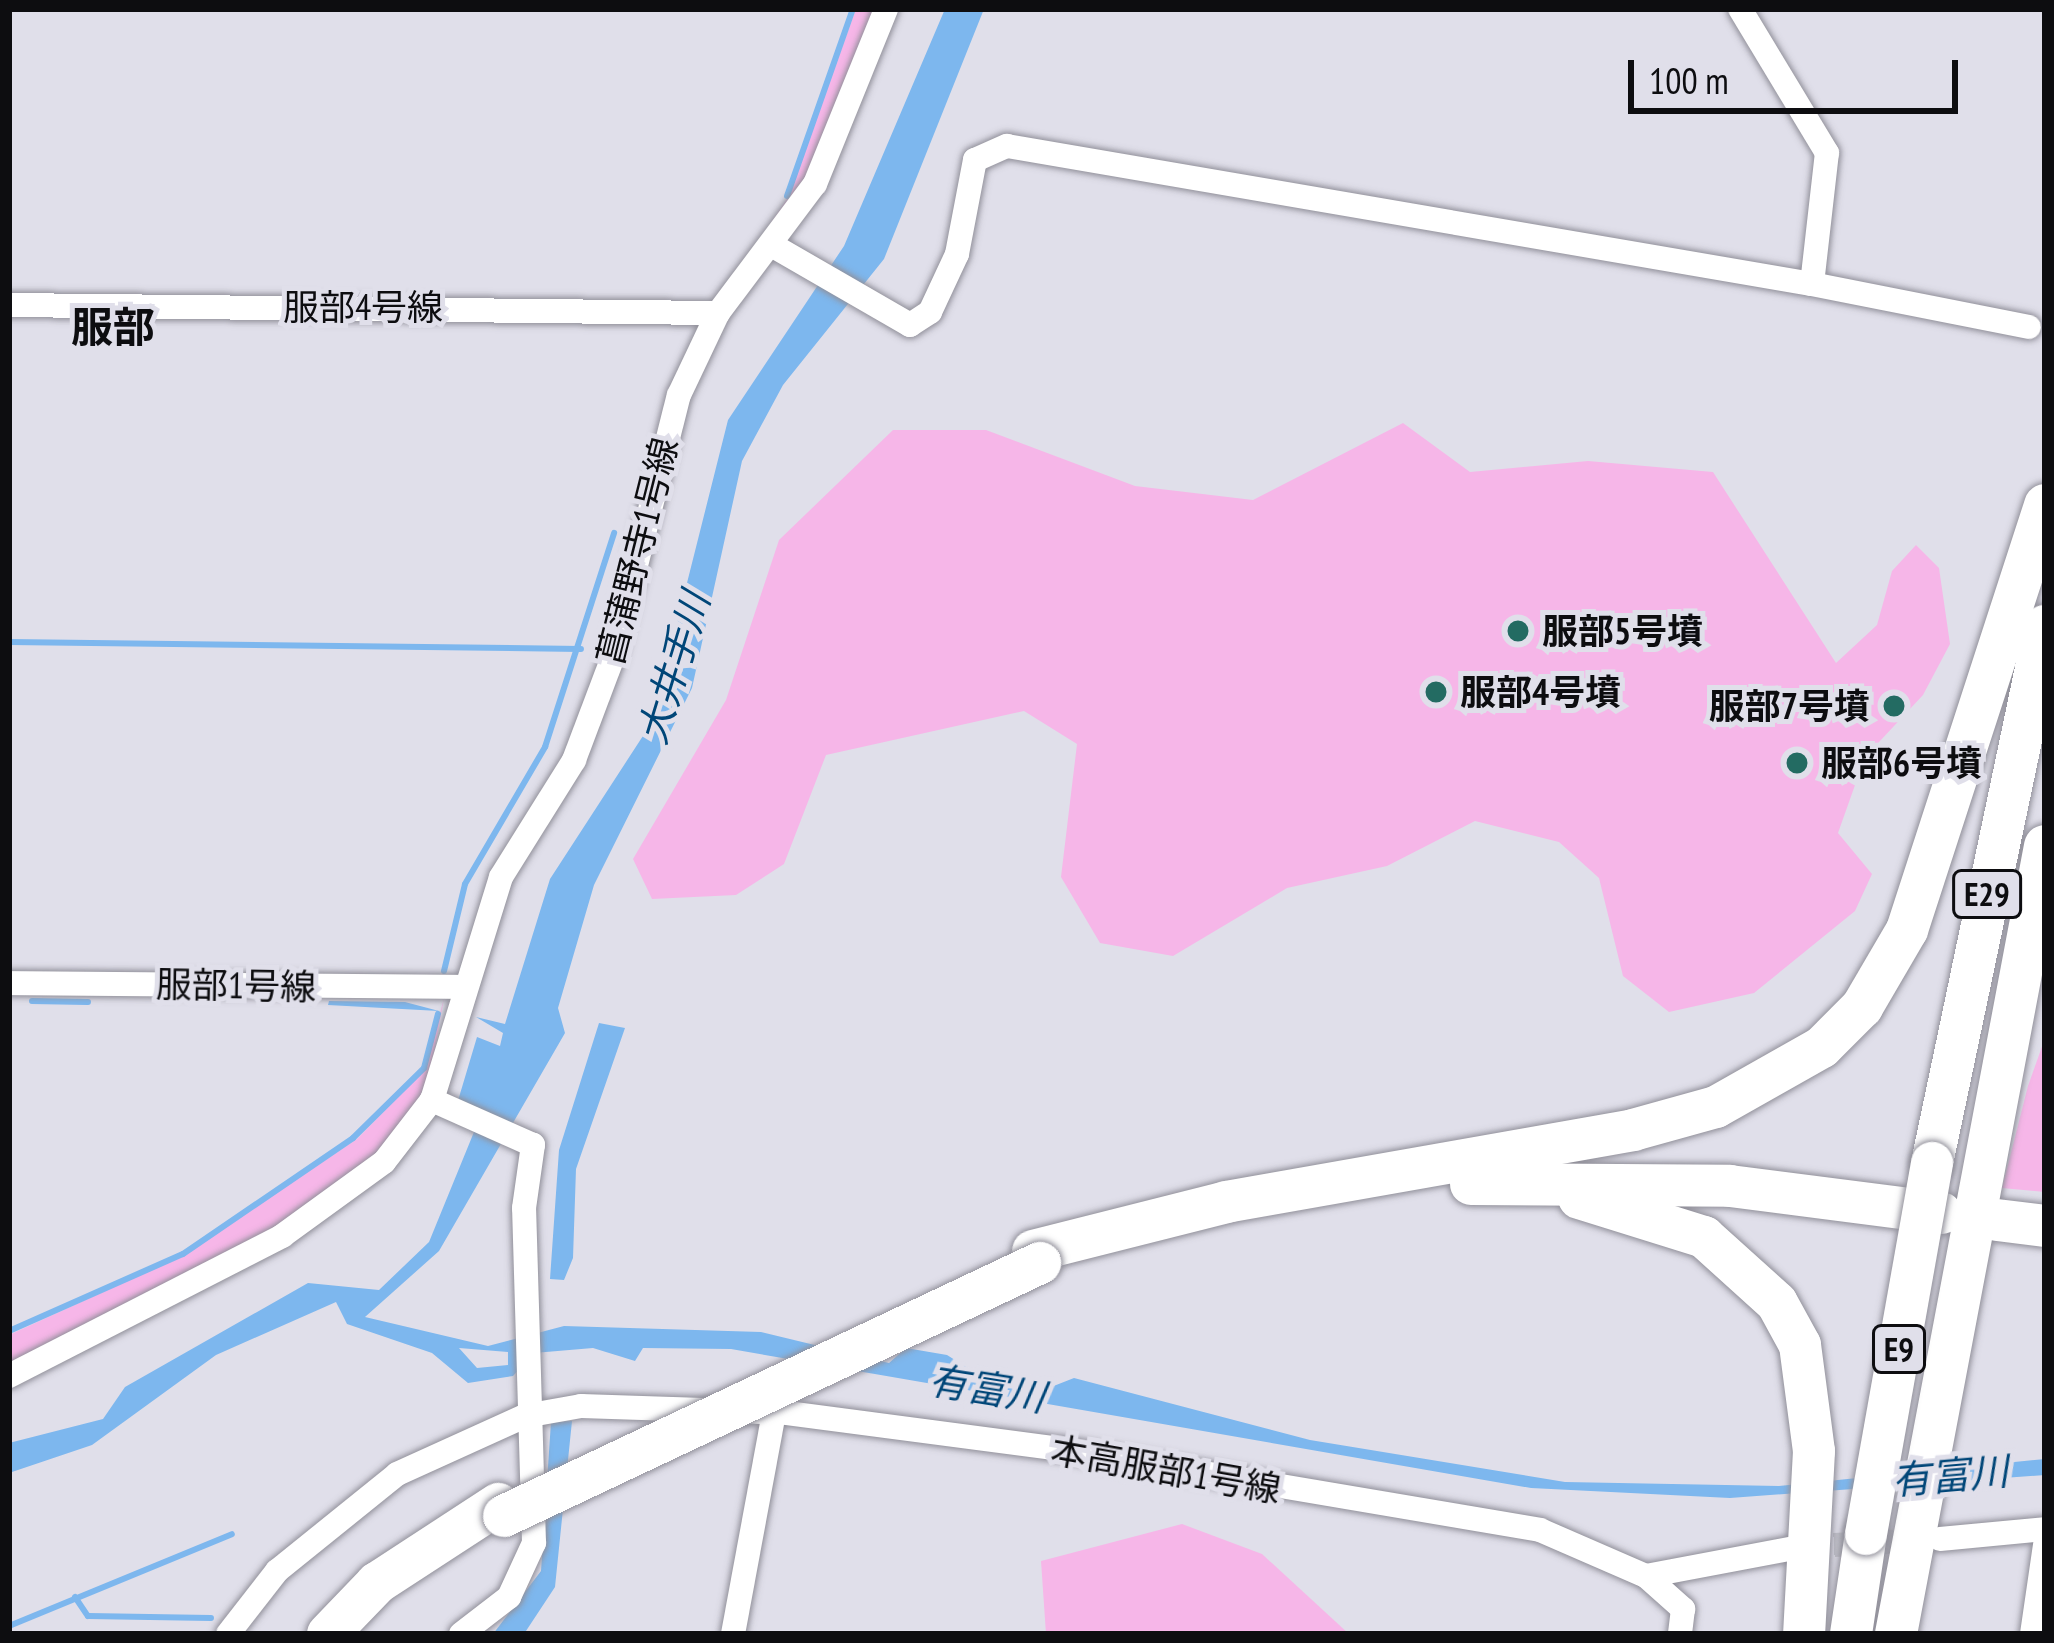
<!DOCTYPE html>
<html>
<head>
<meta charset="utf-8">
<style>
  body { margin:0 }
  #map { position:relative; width:2054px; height:1643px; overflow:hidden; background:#e0dfea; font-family:"PT Sans Narrow","Noto Sans JP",sans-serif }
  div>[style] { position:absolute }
  .green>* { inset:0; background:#f6b6e8 }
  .water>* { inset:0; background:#7db7ee }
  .stream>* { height:6px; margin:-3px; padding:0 3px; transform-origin:3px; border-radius:3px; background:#7db7ee }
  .minor-tunnel>* { height:24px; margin-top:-12px; transform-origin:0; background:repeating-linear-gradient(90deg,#c0c0c9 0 24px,transparent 0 36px) }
  .roads { filter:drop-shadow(0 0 3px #91909a) drop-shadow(0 0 3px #91909a) }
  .minor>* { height:24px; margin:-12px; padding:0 12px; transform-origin:12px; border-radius:12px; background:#fff }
  .motorway>* { height:42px; margin:-21px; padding:0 21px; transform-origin:21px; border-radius:21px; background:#fff }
  .bridges { filter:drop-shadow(0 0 3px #91909a) drop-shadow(0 0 3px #91909a) }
  .motorway-bridge>* { height:42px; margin:-21px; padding:0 21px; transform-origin:21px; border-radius:21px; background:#fff }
  .dots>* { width:33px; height:33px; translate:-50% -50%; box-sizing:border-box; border:6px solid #e0dfea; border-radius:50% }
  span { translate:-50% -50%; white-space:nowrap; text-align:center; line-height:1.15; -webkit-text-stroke:10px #e0dfea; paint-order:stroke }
  .shield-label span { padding:3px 9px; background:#e0dfea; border:3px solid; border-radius:9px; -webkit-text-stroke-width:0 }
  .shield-label { font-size:33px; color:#0d0d10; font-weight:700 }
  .street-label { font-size:36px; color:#0d0d10 }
  .poi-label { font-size:36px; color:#0d0d10; font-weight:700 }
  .left { translate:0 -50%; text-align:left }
  .right { translate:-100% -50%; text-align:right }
  .water-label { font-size:39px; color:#004678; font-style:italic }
  .quarter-label { font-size:42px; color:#0d0d10; font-weight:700 }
  .frame { position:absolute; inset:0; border:12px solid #0d0d10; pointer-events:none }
  .scale { position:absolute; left:1628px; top:60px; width:330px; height:54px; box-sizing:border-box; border:6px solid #0d0d10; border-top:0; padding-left:15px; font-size:36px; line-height:42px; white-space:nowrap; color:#0d0d10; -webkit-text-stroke:9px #e0dfea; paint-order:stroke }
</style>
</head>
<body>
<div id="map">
  <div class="green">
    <i style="clip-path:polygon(856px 9px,880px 9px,810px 182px,715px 305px,787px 199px)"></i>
    <i style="clip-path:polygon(1403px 423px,1470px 472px,1588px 461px,1713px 472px,1836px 663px,1877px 625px,1892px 571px,1916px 545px,1939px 568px,1950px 644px,1923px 695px,1865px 757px,1838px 833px,1872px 874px,1855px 911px,1754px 993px,1669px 1012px,1623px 976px,1599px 878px,1559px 842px,1475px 821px,1387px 866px,1287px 888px,1173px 956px,1100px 943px,1061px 877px,1077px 744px,1024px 711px,826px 755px,784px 864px,736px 895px,652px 899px,633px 859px,726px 700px,779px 540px,893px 430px,986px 430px,1135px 486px,1253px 500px)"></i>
    <i style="clip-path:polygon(444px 998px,430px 1077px,402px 1136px,317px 1206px,9px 1370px,9px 1335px,184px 1255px,357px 1139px,425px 1070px)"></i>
    <i style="clip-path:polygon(2045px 1038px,2045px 1192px,2002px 1188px,2028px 1086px)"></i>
    <i style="clip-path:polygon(1182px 1524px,1262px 1554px,1349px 1634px,1046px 1634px,1041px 1561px)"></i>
  </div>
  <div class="water">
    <i style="clip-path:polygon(evenodd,945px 9px,984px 9px,884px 259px,783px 385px,742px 461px,692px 688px,594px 885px,558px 1008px,565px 1033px,439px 1251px,365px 1317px,488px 1346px,564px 1326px,761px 1332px,889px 1363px,906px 1348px,947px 1355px,987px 1380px,1046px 1389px,1074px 1378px,1310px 1440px,1565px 1482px,1779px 1486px,2045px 1459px,2045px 1475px,1730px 1498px,1531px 1488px,731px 1349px,643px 1348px,635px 1361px,593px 1348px,534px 1353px,513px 1376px,468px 1383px,432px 1353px,347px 1324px,336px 1302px,216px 1355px,92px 1445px,9px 1473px,9px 1443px,103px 1419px,125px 1387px,308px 1283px,379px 1290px,429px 1242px,474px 1132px,457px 1104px,477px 1037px,500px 1046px,503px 1033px,476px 1017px,505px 1024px,550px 879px,652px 722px,728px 420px,844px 246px,945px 9px,459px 1348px,508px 1352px,508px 1365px,477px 1368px,459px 1348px)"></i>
    <i style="clip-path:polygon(405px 1002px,439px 1011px,328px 1005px,329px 1001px)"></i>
    <i style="clip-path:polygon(599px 1023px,625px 1028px,576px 1169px,573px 1258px,564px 1280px,550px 1279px,559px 1150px)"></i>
    <i style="clip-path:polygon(572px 1421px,555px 1587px,524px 1634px,493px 1634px,541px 1571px,551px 1422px)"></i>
  </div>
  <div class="stream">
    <i style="left:787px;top:196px;width:198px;rotate:-70.6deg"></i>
    <i style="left:9px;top:642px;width:572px;rotate:0.7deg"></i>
    <i style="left:444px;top:971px;width:89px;rotate:-76.4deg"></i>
    <i style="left:465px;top:884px;width:159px;rotate:-59.7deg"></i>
    <i style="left:545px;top:747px;width:225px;rotate:-72.1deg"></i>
    <i style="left:32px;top:1001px;width:56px;rotate:1deg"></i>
    <i style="left:9px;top:1331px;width:190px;rotate:-23.9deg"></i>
    <i style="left:183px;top:1254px;width:206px;rotate:-34.3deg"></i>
    <i style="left:353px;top:1138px;width:100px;rotate:-44.6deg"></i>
    <i style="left:424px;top:1068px;width:56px;rotate:-75.5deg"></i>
    <i style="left:75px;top:1597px;width:23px;rotate:56deg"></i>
    <i style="left:88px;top:1616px;width:123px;rotate:0.9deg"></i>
    <i style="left:9px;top:1626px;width:241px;rotate:-22.4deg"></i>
  </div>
  <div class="minor-tunnel">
    <i style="left:1798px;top:1547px;width:127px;rotate:-3.2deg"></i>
  </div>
  <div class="roads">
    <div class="minor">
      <i style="left:775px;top:247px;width:156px;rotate:30deg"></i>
      <i style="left:910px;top:325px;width:24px;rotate:-33deg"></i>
      <i style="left:930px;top:312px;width:64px;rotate:-65deg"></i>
      <i style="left:957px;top:254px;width:96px;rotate:-79.2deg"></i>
      <i style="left:975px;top:160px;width:35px;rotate:-24deg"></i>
      <i style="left:1007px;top:146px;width:817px;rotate:9.73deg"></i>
      <i style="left:1812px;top:284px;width:132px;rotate:-83.5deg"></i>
      <i style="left:1827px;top:153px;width:168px;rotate:-121.1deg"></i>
      <i style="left:1812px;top:284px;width:221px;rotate:11.2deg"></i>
      <i style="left:9px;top:305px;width:709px;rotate:0.65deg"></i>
      <i style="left:9px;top:983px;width:454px;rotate:0.5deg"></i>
      <i style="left:9px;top:1376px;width:307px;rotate:-27.1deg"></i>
      <i style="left:282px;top:1236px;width:126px;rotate:-36deg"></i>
      <i style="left:384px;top:1162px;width:78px;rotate:-52.3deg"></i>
      <i style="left:1940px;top:1539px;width:105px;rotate:-5.4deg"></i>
      <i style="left:1646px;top:1576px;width:50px;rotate:41.7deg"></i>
      <i style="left:1683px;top:1609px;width:25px;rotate:97deg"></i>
      <i style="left:228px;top:1634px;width:80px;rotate:-52.1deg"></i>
      <i style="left:277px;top:1571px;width:154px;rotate:-38.9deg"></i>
      <i style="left:397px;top:1474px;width:141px;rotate:-24.4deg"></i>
      <i style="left:525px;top:1416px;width:57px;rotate:-10.1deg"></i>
      <i style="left:581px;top:1406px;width:206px;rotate:1.9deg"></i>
      <i style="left:787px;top:1413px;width:277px;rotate:7.5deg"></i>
      <i style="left:1062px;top:1449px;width:485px;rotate:9.6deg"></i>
      <i style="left:1540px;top:1530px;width:116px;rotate:23.5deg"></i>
      <i style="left:1646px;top:1576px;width:151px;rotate:-10.7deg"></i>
      <i style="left:461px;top:1634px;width:61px;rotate:-37.6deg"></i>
      <i style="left:509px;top:1597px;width:60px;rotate:-65.2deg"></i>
      <i style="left:534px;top:1543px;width:335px;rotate:-91.7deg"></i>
      <i style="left:524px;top:1208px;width:64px;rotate:-81.9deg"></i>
      <i style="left:533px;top:1145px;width:111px;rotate:-156deg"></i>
      <i style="left:432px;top:1100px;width:233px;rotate:-72.8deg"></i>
      <i style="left:501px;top:877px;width:138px;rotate:-58deg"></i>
      <i style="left:574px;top:760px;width:110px;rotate:-69.3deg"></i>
      <i style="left:613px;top:657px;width:270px;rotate:-75.9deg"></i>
      <i style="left:679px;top:395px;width:91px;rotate:-64.6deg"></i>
      <i style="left:718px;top:313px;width:161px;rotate:-53.1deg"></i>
      <i style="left:815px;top:184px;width:189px;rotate:-67.9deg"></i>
      <i style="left:733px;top:1634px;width:226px;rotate:-79.5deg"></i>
      <i style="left:2032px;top:1634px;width:90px;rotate:-81.7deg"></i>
    </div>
    <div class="motorway">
      <i style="left:1932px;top:1163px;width:549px;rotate:-78.12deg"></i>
      <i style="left:1471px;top:1184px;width:259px;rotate:0.4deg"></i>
      <i style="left:1730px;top:1186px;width:213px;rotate:7.3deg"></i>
      <i style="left:1579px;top:1198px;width:131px;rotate:17.3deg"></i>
      <i style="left:1704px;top:1237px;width:98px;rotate:42.1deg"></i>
      <i style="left:1777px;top:1303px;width:48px;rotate:61.3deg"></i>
      <i style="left:1800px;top:1345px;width:107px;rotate:82.5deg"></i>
      <i style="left:1814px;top:1451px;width:183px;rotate:93.1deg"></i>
      <i style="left:1997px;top:1220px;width:48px;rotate:7.1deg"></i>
      <i style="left:1033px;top:1251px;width:199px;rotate:-14.2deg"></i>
      <i style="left:1226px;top:1202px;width:413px;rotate:-10deg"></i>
      <i style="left:1633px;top:1130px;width:86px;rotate:-15.5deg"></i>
      <i style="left:1716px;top:1107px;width:122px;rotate:-29.5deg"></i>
      <i style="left:1822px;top:1047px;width:57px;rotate:-45deg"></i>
      <i style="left:1862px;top:1007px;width:89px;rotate:-59.7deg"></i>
      <i style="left:1907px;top:930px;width:447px;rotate:-72deg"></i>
      <i style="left:328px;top:1634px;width:71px;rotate:-46.1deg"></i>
      <i style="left:377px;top:1583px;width:145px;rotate:-33.1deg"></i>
      <i style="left:1851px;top:1634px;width:101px;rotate:-81.5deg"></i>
      <i style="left:1896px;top:1634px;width:802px;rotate:-79.29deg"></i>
    </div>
  </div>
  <div class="bridges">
    <div class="motorway-bridge">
      <i style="left:504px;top:1516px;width:593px;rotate:-25.27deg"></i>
      <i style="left:1866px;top:1534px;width:377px;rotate:-79.9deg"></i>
    </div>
  </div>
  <div class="dots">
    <i style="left:1518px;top:631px;background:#236b62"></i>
    <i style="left:1436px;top:692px;background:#236b62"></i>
    <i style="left:1894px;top:706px;background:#236b62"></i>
    <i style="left:1797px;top:763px;background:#236b62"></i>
  </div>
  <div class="shield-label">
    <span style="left:1987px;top:894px">E29</span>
    <span style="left:1899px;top:1349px">E9</span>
  </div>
  <div class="street-label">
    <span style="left:363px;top:307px">服部4号線</span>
    <span style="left:637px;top:551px;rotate:-76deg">菖蒲野寺1号線</span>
    <span style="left:236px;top:985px;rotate:1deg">服部1号線</span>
    <span style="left:1166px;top:1469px;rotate:10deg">本高服部1号線</span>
  </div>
  <div class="poi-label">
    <span class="left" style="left:1542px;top:631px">服部5号墳</span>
    <span class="left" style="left:1460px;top:692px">服部4号墳</span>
    <span class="right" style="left:1870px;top:706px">服部7号墳</span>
    <span class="left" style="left:1821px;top:763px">服部6号墳</span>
  </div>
  <div class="water-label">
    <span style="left:674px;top:668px;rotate:-73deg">大井手川</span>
    <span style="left:987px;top:1389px;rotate:9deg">有富川</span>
    <span style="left:1950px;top:1476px;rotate:-5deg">有富川</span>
  </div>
  <div class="quarter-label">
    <span style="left:113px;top:327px">服部</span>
  </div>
  <div class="frame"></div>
  <div class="scale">100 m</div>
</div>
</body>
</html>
